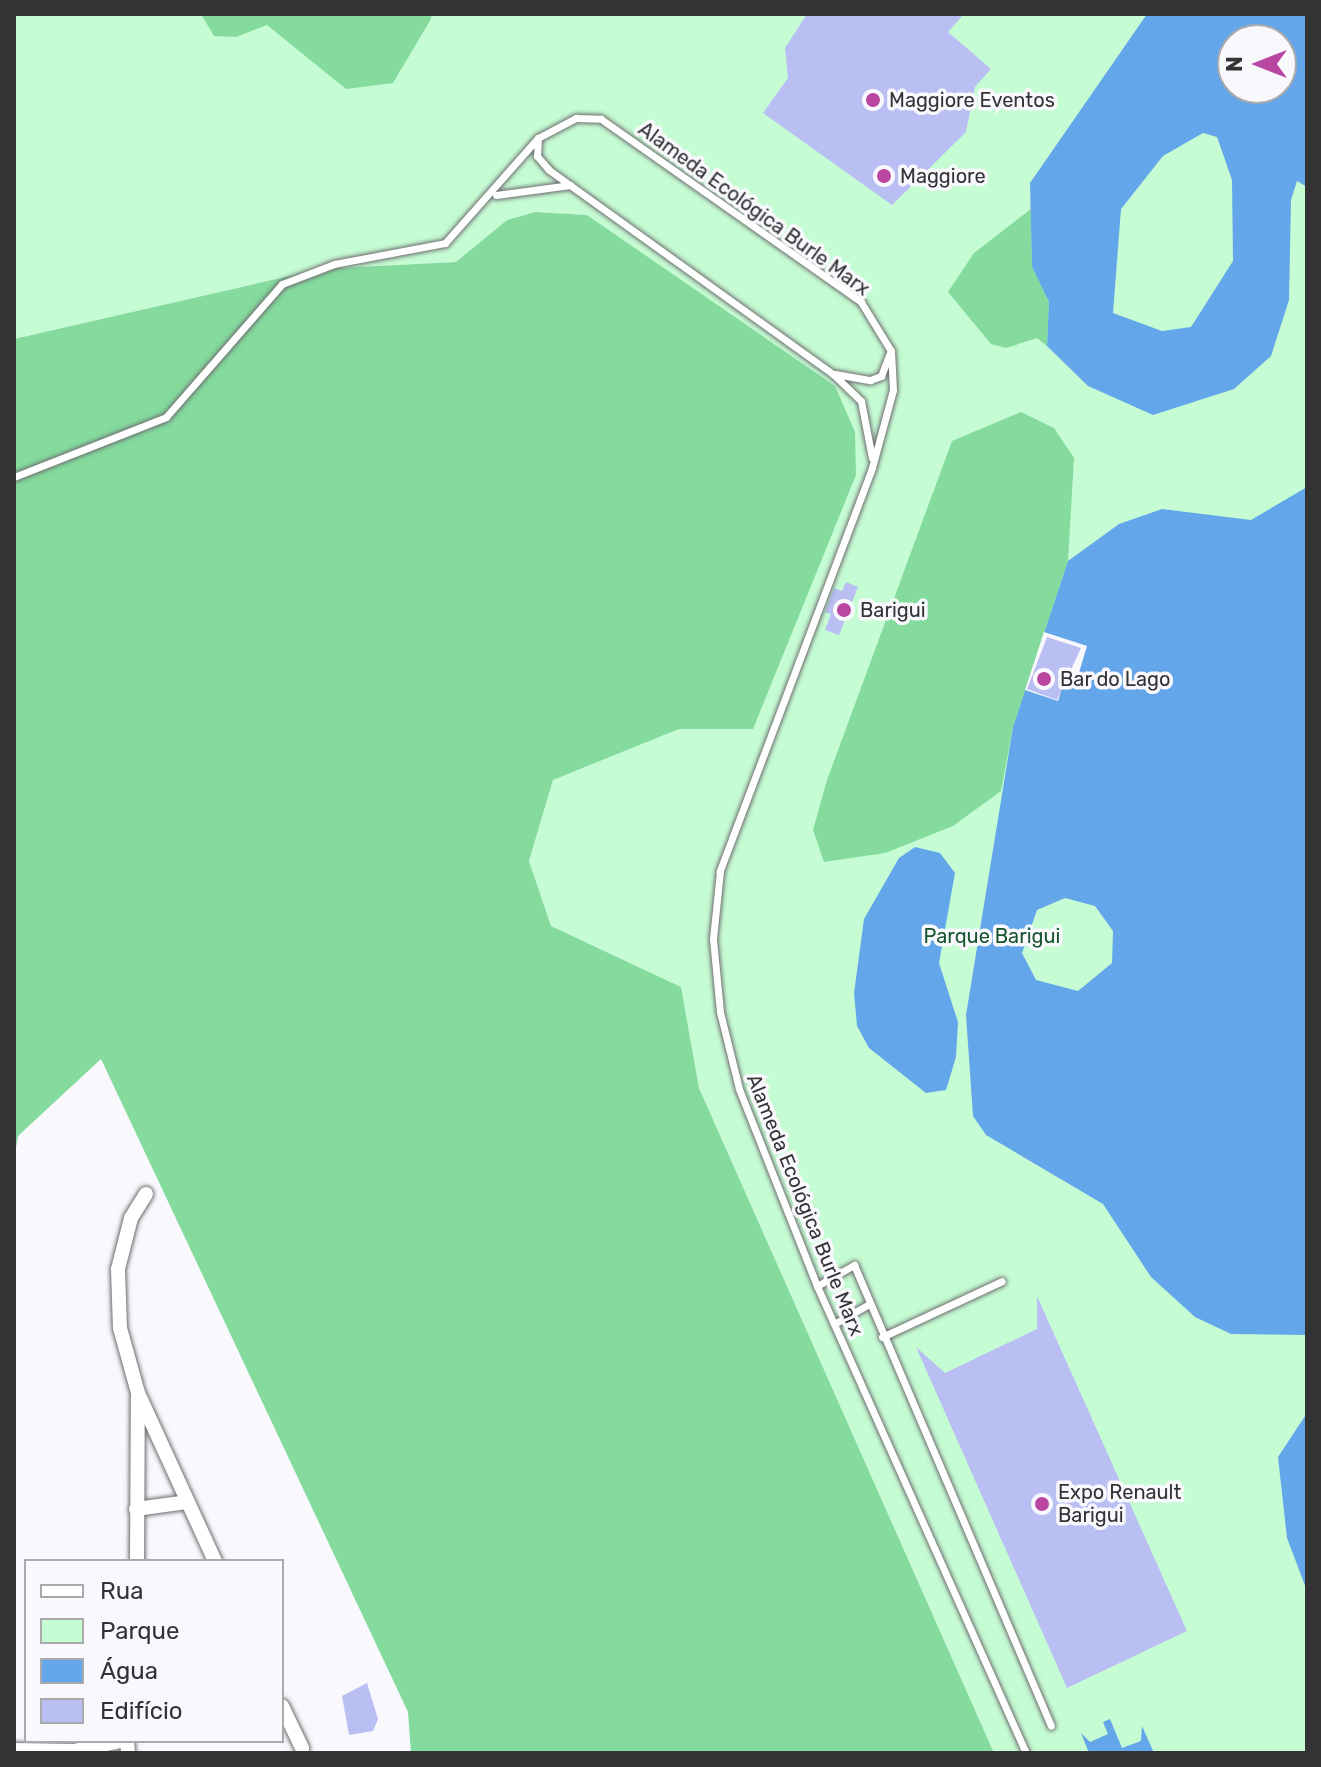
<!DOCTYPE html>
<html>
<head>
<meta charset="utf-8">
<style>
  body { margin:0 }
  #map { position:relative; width:1321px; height:1767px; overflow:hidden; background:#f9f9fd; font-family:Rubik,sans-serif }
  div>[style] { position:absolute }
  .green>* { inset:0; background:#c6fcd3 }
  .forest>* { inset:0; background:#84db9d }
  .water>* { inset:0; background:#64a6ea }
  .pier>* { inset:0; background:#f9f9fd }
  .building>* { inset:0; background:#babff3 }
  .roads { filter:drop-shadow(0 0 2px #6e6e71) drop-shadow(0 0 2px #6e6e71) }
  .lane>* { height:7px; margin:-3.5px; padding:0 3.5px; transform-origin:3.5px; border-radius:3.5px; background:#fff }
  .street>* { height:14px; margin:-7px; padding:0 7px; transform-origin:7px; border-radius:7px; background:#fff }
  .dots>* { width:22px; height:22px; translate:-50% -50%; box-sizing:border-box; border:4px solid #f9f9fd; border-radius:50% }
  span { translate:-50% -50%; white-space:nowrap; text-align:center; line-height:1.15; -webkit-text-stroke:7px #f9f9fd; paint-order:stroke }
  .poi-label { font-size:20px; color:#333335 }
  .left { translate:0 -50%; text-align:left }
  .street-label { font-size:20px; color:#333335 }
  .park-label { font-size:20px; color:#16552e }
  .frame { position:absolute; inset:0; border:16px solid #333335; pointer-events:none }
  .legend { position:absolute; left:24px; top:1559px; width:260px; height:184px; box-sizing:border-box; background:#f9f9fd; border:2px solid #aaaaad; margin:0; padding:10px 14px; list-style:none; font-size:24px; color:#333335 }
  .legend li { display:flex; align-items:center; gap:16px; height:40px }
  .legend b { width:40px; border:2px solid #aaaaad }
  .north { position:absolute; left:1217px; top:24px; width:80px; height:80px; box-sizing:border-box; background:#f9f9fd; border:2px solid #aaaaad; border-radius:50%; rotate:270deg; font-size:22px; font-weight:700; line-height:32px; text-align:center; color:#333335 }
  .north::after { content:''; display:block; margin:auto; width:28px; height:36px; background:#b947a2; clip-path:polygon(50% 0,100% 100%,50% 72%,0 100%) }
</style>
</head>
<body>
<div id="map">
  <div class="green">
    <i style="clip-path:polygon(evenodd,14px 14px,1307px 14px,1307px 1753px,994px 1753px,699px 1088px,681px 987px,551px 926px,529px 861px,553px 780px,679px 729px,754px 728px,670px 275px,587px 215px,535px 212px,507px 220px,456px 262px,320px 269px,14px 339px,14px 14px,1233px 40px,1281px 40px,1281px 88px,1233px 88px,1233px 40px)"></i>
  </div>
  <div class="forest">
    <i style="clip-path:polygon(201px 14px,431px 14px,431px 19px,393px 83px,346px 89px,267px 25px,236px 37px,214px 36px)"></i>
    <i style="clip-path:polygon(1031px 209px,1032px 267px,1049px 302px,1047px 346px,1037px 338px,1006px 348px,991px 344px,948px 292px,974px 253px)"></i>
    <i style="clip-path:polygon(535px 212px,587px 215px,835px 386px,855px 432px,856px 475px,753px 729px,679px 729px,553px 780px,529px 861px,551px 926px,681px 987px,699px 1088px,994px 1753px,411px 1753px,408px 1712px,101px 1059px,18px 1136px,14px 1160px,14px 339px,320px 269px,456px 262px,507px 220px)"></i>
    <i style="clip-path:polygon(1021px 412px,1054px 428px,1074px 458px,1068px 561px,1013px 727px,1001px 791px,953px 826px,885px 853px,824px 862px,813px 830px,827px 780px,952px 441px)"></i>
  </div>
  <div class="water">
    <i style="clip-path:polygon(evenodd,1147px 14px,1307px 14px,1307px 187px,1297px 181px,1291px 200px,1289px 300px,1271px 356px,1234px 389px,1153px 415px,1088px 386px,1047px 346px,1049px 302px,1032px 267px,1030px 183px,1147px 14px,1281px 40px,1281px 88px,1233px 88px,1233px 40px,1281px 40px,1147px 14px,1203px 133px,1217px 137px,1232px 180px,1233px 261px,1191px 327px,1162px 331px,1113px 313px,1121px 209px,1163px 156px,1203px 133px)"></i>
    <i style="clip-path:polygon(evenodd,1307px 487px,1307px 1335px,1231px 1334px,1195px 1317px,1151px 1277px,1103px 1204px,986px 1135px,973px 1116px,966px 1015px,1013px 727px,1068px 561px,1119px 524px,1162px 509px,1251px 520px,1307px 487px,1065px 898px,1095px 906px,1113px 931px,1112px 963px,1078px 991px,1036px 980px,1022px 953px,1037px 910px,1065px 898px)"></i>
    <i style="clip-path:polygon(915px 847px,940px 853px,955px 873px,939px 963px,958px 1022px,956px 1057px,946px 1090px,926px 1093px,869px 1048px,857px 1026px,854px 993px,864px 919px,899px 858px)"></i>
    <i style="clip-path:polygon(1307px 1413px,1307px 1591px,1287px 1538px,1278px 1457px)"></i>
    <i style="clip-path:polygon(1110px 1719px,1122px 1748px,1141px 1741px,1142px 1726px,1154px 1753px,1089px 1753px,1081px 1733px,1090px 1742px,1108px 1734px,1103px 1722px)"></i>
  </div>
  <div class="pier">
    <i style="clip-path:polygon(1044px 632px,1087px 646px,1078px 676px,1067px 672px,1058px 701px,1025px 690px)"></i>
  </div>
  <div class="building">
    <i style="clip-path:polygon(807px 14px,964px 14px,948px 32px,991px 69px,975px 87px,966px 132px,892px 205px,763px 113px,788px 78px,785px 48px)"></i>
    <i style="clip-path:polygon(846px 582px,858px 587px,839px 635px,825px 630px,831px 614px,825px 612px,834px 588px,842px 591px)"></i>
    <i style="clip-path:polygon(1047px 637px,1081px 648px,1057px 700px,1027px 689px)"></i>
    <i style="clip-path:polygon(1037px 1296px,1187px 1631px,1067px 1688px,916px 1347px,945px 1373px,1037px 1329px)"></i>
    <i style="clip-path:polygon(367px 1683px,378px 1719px,373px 1731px,349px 1735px,342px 1696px)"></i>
  </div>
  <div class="roads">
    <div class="lane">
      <i style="left:538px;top:138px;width:18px;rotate:93deg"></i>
      <i style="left:537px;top:156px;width:18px;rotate:49deg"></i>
      <i style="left:549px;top:170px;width:350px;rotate:35.7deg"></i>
      <i style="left:833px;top:374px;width:39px;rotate:44deg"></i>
      <i style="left:861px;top:401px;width:58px;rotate:79.1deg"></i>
      <i style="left:496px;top:195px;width:75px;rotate:-7.7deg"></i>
      <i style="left:835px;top:374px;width:36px;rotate:10deg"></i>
      <i style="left:870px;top:380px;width:12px;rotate:-20deg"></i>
      <i style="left:881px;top:376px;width:25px;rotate:-69deg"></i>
      <i style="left:14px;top:477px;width:163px;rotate:-21.5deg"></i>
      <i style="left:166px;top:417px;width:176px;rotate:-48.9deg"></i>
      <i style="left:282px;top:284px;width:56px;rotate:-21deg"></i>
      <i style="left:334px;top:264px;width:113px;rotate:-10.7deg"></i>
      <i style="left:445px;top:243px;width:140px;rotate:-48.5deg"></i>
      <i style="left:538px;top:138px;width:43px;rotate:-27.8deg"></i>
      <i style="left:576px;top:118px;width:25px;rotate:2deg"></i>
      <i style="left:601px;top:119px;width:318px;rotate:35.1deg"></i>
      <i style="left:861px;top:302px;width:57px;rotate:58.5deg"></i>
      <i style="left:891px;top:351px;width:39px;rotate:87deg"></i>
      <i style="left:893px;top:390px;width:81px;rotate:105.1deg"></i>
      <i style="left:872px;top:468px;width:431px;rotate:110.7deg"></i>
      <i style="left:720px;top:871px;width:68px;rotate:95.9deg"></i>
      <i style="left:713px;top:939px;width:73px;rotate:84.5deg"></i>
      <i style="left:720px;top:1012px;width:79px;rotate:76.1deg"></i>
      <i style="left:739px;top:1089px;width:212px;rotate:68.4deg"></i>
      <i style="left:817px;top:1286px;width:512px;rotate:65.89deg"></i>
      <i style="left:817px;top:1286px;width:43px;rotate:-29.6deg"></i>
      <i style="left:854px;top:1265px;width:501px;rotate:66.86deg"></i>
      <i style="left:834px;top:1324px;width:40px;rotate:-29.7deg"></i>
      <i style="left:882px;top:1337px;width:132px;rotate:-25deg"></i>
    </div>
    <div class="street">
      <i style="left:146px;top:1194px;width:28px;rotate:122deg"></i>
      <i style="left:131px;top:1218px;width:53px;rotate:104.3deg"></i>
      <i style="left:118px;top:1269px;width:59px;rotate:88.1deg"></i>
      <i style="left:120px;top:1328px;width:67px;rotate:74.5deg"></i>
      <i style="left:138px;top:1393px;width:185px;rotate:65.4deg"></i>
      <i style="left:136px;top:1509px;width:51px;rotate:-7.8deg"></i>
      <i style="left:137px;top:1561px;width:164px;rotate:-89.7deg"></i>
      <i style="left:282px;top:1706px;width:47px;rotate:64.5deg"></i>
      <i style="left:127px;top:1741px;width:12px;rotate:85deg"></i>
      <i style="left:14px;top:1750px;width:60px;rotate:1deg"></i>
      <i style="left:74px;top:1751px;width:48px;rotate:-12deg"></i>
    </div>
  </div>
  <div class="dots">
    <i style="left:873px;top:100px;background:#b947a2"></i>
    <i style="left:884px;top:176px;background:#b947a2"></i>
    <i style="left:844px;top:610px;background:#b947a2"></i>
    <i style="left:1044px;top:679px;background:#b947a2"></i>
    <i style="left:1042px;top:1504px;background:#b947a2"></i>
  </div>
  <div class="poi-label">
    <span class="left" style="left:889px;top:100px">Maggiore Eventos</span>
    <span class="left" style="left:900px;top:176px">Maggiore</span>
    <span class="left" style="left:860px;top:610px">Barigui</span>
    <span class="left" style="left:1060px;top:679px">Bar do Lago</span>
    <span class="left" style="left:1058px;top:1504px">Expo Renault<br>Barigui</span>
  </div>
  <div class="street-label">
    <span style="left:754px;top:209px;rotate:36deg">Alameda Ecológica Burle Marx</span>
    <span style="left:805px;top:1205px;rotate:68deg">Alameda Ecológica Burle Marx</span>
  </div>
  <div class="park-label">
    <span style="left:992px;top:936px">Parque Barigui</span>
  </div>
  <div class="frame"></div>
  <ul class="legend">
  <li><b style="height:10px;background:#fff"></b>Rua</li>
  <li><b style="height:22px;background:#c6fcd3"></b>Parque</li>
  <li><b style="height:22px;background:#64a6ea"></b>Água</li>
  <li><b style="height:22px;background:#babff3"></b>Edifício</li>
  </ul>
  <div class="north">N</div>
</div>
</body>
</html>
